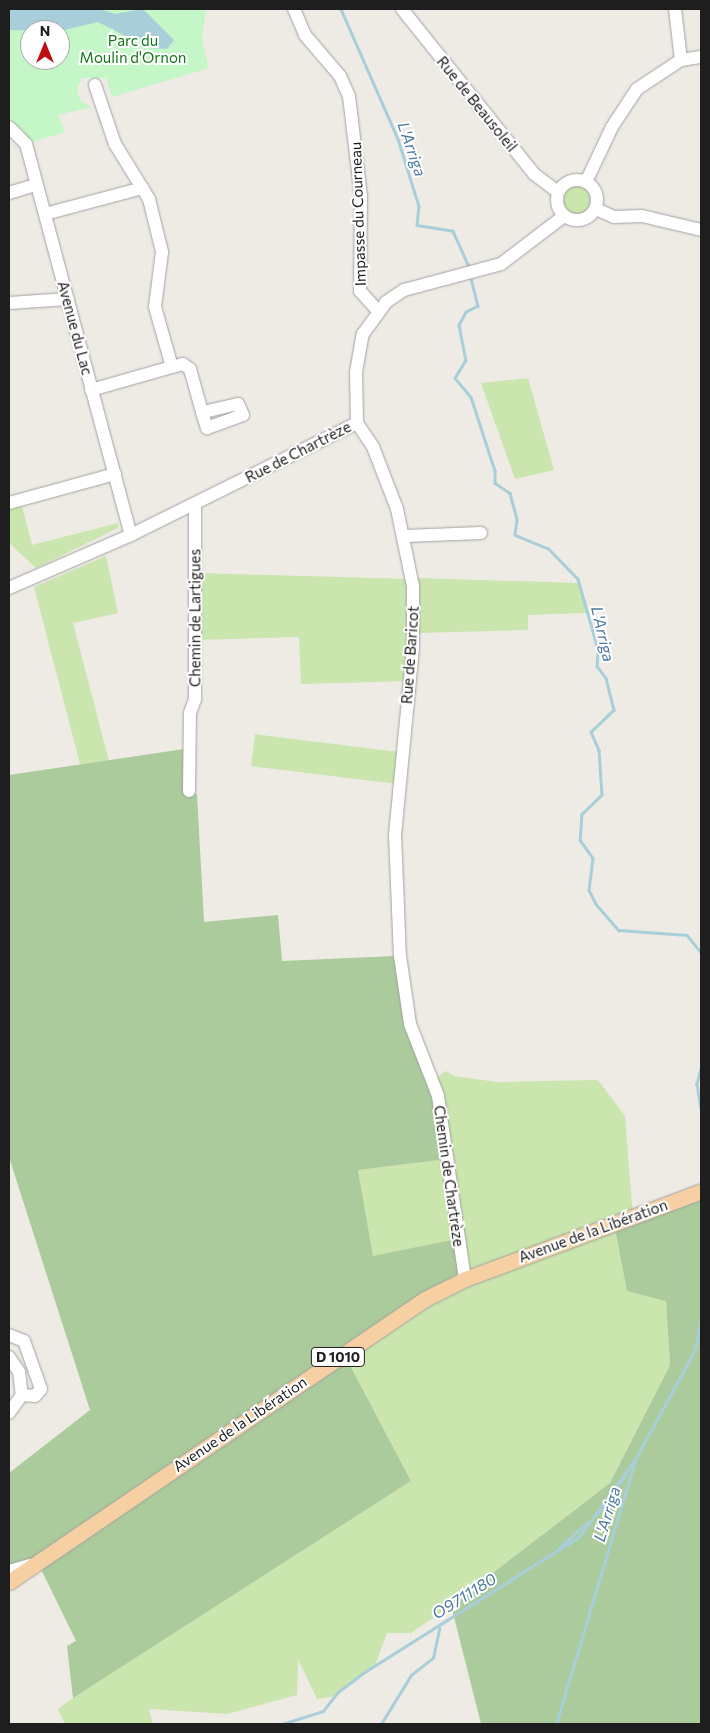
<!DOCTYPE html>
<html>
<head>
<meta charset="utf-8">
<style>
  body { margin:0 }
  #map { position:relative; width:710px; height:1733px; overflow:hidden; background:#eeebe5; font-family:Commissioner,sans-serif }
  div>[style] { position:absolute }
  .grass>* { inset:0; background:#cae5ad; transform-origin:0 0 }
  .round { border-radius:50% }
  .forest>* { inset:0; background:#abcb9c }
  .park>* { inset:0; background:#c4f6c7 }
  .water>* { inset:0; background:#a8cfd9 }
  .stream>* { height:2.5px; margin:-1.25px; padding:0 1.25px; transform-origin:1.25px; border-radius:1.25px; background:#a8cfd9 }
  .roads { filter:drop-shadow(0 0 1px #a2a2a2) drop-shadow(0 0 1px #a2a2a2) }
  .minor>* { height:12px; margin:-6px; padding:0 6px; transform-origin:6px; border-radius:6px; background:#fff }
  .minor>.ring { margin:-6px; padding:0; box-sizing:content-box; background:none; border:12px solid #fff; border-radius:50% }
  .major>* { height:15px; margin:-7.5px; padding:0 7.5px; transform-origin:7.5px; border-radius:7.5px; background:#f6cfa2 }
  span { translate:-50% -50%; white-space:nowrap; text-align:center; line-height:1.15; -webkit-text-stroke:4px #fff; paint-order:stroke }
  .shield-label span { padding:1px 4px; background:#fff; border:1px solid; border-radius:4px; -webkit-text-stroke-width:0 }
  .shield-label { font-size:14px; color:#1e1e1e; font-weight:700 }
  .park-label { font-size:15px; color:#127618 }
  .street-label { font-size:15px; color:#1e1e1e }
  .water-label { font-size:16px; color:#4d79a0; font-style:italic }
  .frame { position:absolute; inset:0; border:10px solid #1e1e1e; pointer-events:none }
  .north { position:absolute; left:20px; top:20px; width:50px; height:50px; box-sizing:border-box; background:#fff; border:1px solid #a5a5a5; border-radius:50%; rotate:0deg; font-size:14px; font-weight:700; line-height:20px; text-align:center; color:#1e1e1e }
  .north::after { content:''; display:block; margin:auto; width:18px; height:22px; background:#bf0c11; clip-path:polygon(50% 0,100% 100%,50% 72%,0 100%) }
</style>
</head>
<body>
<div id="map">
  <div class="grass">
    <i class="round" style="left:563px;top:186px;width:28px;height:28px"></i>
    <i style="clip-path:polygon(528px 378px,554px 470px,515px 479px,481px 383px)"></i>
    <i style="clip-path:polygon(22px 506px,32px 545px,118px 523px,118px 528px,36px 568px,9px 543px,9px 510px)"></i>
    <i style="clip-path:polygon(106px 556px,118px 613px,73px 623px,109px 761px,80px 764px,34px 587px)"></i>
    <i style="clip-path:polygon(199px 573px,409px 579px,408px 681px,301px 684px,299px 637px,196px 640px)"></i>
    <i style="clip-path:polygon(418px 578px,578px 583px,587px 613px,528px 615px,528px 630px,419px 633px)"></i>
    <i style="left:399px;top:752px;width:32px;height:145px;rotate:97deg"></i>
    <i style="clip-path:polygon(446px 1071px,454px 1076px,497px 1082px,598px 1080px,625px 1116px,633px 1217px,666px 1300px,670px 1365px,610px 1483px,451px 1605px,411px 1633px,387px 1633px,376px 1663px,336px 1696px,317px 1699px,298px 1659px,297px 1695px,227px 1714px,149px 1709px,153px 1724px,65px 1724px,58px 1709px,73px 1698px,411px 1481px,344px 1354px,455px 1239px,373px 1257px,358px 1170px,448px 1159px,433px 1080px)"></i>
  </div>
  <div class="forest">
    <i style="clip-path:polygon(184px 749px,188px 792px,197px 794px,204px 922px,278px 915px,282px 961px,395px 956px,448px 1159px,358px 1170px,373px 1256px,456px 1239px,465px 1279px,344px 1354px,411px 1481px,73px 1698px,67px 1646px,76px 1641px,38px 1563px,9px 1582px,9px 1473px,90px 1410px,9px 1157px,9px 775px)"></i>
    <i style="clip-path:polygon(701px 1191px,701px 1724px,481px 1724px,451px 1605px,610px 1483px,670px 1365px,666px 1301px,627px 1291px,614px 1223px)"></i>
  </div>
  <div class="park">
    <i style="clip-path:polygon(evenodd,9px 9px,206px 9px,202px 40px,209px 68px,112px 97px,106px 78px,82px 78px,77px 89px,80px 100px,91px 107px,58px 115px,65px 132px,30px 143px,9px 117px,9px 9px,30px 30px,60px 30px,60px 60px,30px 60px,30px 30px)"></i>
  </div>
  <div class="water">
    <i style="clip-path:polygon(9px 9px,100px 9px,115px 14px,143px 9px,174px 40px,167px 49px,149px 48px,98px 22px,60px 31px,9px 30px)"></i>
  </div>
  <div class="stream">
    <i style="left:341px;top:9px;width:142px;rotate:66.3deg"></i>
    <i style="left:398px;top:139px;width:70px;rotate:72.6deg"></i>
    <i style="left:419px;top:206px;width:19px;rotate:96deg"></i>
    <i style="left:417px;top:225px;width:36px;rotate:9deg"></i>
    <i style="left:453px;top:231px;width:42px;rotate:65.9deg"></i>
    <i style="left:471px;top:278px;width:29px;rotate:76deg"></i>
    <i style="left:478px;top:306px;width:13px;rotate:153deg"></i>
    <i style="left:466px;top:312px;width:15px;rotate:118deg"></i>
    <i style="left:459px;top:325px;width:36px;rotate:79deg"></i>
    <i style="left:466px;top:360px;width:21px;rotate:121deg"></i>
    <i style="left:455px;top:378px;width:25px;rotate:50deg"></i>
    <i style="left:471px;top:397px;width:78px;rotate:72deg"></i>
    <i style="left:495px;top:471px;width:12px;rotate:90deg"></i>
    <i style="left:495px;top:483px;width:18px;rotate:34deg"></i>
    <i style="left:510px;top:493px;width:28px;rotate:75deg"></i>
    <i style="left:517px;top:520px;width:15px;rotate:98deg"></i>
    <i style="left:515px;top:535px;width:35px;rotate:22deg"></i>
    <i style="left:548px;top:548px;width:43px;rotate:45.9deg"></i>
    <i style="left:578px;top:579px;width:73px;rotate:74.1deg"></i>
    <i style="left:598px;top:649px;width:17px;rotate:93deg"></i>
    <i style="left:597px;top:666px;width:15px;rotate:53deg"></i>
    <i style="left:606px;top:678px;width:33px;rotate:76deg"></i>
    <i style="left:614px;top:710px;width:32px;rotate:136deg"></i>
    <i style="left:591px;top:732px;width:20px;rotate:66deg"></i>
    <i style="left:599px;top:750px;width:45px;rotate:86.2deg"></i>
    <i style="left:602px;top:795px;width:28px;rotate:136deg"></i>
    <i style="left:582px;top:814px;width:26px;rotate:94deg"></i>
    <i style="left:580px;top:840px;width:22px;rotate:54deg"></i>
    <i style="left:593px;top:858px;width:32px;rotate:97deg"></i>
    <i style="left:589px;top:890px;width:16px;rotate:63deg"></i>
    <i style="left:596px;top:904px;width:35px;rotate:49deg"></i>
    <i style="left:619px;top:930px;width:68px;rotate:4.2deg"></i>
    <i style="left:687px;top:935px;width:22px;rotate:51deg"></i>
    <i style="left:701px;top:1069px;width:16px;rotate:105deg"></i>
    <i style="left:697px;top:1084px;width:25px;rotate:81deg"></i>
    <i style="left:597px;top:1514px;width:49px;rotate:-54.1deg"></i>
    <i style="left:558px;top:1549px;width:39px;rotate:-42deg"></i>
    <i style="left:282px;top:1724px;width:43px;rotate:-17.6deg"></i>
    <i style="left:323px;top:1711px;width:24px;rotate:-52deg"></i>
    <i style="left:338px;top:1692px;width:31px;rotate:-37deg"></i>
    <i style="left:363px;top:1673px;width:255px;rotate:-32.2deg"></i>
    <i style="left:579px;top:1537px;width:97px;rotate:-54.2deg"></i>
    <i style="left:381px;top:1724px;width:57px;rotate:-58.5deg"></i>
    <i style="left:411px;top:1675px;width:28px;rotate:-38deg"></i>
    <i style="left:433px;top:1658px;width:30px;rotate:-78deg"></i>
    <i style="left:556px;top:1724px;width:278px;rotate:-73.3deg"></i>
    <i style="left:636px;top:1458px;width:123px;rotate:-61.4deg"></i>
    <i style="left:695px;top:1350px;width:32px;rotate:-79deg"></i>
  </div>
  <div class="roads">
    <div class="minor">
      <i style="left:294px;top:9px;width:28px;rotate:67deg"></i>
      <i style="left:305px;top:35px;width:54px;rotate:49.5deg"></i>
      <i style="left:340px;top:76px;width:22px;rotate:66deg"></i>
      <i style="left:349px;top:96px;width:101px;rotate:83.2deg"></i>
      <i style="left:361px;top:196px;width:95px;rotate:90.6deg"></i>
      <i style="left:360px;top:291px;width:25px;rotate:48deg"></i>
      <i style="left:402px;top:9px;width:211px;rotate:51.3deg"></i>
      <i style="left:534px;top:174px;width:30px;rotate:37deg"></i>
      <i style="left:675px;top:9px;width:51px;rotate:83.3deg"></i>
      <i style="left:95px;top:85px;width:62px;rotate:71.3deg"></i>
      <i style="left:115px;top:144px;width:65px;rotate:58.3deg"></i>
      <i style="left:149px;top:199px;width:55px;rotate:76.2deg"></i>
      <i style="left:162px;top:252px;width:55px;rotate:97.3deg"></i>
      <i style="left:155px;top:307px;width:62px;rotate:74.2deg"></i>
      <i style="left:172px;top:367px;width:11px;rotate:-15deg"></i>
      <i style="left:183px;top:364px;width:9px;rotate:36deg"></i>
      <i style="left:190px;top:369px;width:45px;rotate:74.4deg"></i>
      <i style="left:202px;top:412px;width:17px;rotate:73deg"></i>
      <i style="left:207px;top:428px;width:38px;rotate:-20deg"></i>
      <i style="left:243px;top:415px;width:12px;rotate:-114deg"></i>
      <i style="left:238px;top:404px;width:37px;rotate:167deg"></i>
      <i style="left:9px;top:127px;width:24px;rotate:45deg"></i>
      <i style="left:26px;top:144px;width:405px;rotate:75deg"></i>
      <i class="ring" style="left:557px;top:180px;width:28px;height:28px"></i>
      <i style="left:586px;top:182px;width:61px;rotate:-64.7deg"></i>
      <i style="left:612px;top:127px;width:45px;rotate:-56.7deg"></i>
      <i style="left:637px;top:89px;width:53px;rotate:-33.4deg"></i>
      <i style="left:681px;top:60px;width:20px;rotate:-9deg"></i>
      <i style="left:9px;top:193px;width:28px;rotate:-17deg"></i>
      <i style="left:596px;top:209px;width:20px;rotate:24deg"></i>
      <i style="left:614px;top:217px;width:28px;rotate:-2deg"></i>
      <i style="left:642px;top:216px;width:61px;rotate:13.3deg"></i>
      <i style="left:45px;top:214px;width:101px;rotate:-14.9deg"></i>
      <i style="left:9px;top:303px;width:59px;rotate:-3.9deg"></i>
      <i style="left:91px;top:390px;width:84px;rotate:-15.9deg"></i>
      <i style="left:357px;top:423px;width:29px;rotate:56deg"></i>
      <i style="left:373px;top:447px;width:66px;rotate:68.8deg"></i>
      <i style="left:397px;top:509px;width:79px;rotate:78.3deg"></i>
      <i style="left:413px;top:586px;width:62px;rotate:90deg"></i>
      <i style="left:413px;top:648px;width:187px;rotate:95.5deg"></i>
      <i style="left:395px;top:834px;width:122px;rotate:87.7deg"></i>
      <i style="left:400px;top:956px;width:69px;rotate:81.6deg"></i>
      <i style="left:410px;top:1024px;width:77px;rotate:68.7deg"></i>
      <i style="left:438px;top:1096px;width:185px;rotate:81.6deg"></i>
      <i style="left:357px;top:423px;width:51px;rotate:-91.1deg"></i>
      <i style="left:356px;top:372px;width:39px;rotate:-80deg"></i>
      <i style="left:363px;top:334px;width:39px;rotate:-54deg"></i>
      <i style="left:386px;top:302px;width:22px;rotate:-34deg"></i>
      <i style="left:404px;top:290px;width:100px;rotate:-15deg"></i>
      <i style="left:501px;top:264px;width:79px;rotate:-37.3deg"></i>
      <i style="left:9px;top:503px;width:110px;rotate:-15.3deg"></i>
      <i style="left:405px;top:536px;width:76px;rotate:-2.3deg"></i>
      <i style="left:9px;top:588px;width:133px;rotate:-23.5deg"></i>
      <i style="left:131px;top:535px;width:252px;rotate:-26.4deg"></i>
      <i style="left:189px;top:791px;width:78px;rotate:-89.3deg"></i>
      <i style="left:190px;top:713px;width:15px;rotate:-70deg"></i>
      <i style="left:195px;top:699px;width:195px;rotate:-90deg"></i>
      <i style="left:9px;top:1335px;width:16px;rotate:22deg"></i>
      <i style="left:24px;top:1341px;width:51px;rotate:70.5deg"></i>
      <i style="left:41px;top:1389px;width:9px;rotate:131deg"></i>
      <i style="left:35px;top:1396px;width:13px;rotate:-176deg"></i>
      <i style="left:9px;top:1357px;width:18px;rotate:56deg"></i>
      <i style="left:19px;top:1372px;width:23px;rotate:83deg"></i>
      <i style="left:22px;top:1395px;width:22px;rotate:126deg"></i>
      <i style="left:9px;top:1571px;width:22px;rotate:-16deg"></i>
    </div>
    <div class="major">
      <i style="left:9px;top:1582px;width:503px;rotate:-34.23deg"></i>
      <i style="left:425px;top:1299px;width:45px;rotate:-26.6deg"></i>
      <i style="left:465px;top:1279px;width:252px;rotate:-20.4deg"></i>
    </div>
  </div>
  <div class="shield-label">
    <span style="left:338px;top:1357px">D 1010</span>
  </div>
  <div class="park-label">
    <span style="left:133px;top:49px">Parc du<br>Moulin d'Ornon</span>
  </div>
  <div class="street-label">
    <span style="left:477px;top:104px;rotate:51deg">Rue de Beausoleil</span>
    <span style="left:358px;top:214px;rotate:-92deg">Impasse du Courneau</span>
    <span style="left:75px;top:328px;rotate:75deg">Avenue du Lac</span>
    <span style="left:298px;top:452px;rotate:-27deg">Rue de Chartrèze</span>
    <span style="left:195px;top:618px;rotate:-90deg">Chemin de Lartigues</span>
    <span style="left:410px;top:655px;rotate:-86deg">Rue de Baricot</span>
    <span style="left:449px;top:1176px;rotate:82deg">Chemin de Chartrèze</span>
    <span style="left:593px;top:1231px;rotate:-20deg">Avenue de la Libération</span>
    <span style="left:240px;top:1424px;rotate:-34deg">Avenue de la Libération</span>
  </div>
  <div class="water-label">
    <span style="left:412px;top:149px;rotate:71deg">L'Arriga</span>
    <span style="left:603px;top:634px;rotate:77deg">L'Arriga</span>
    <span style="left:607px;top:1514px;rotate:-73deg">L'Arriga</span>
    <span style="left:464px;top:1596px;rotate:-32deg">O9711180</span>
  </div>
  <div class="frame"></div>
  <div class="north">N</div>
</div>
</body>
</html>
